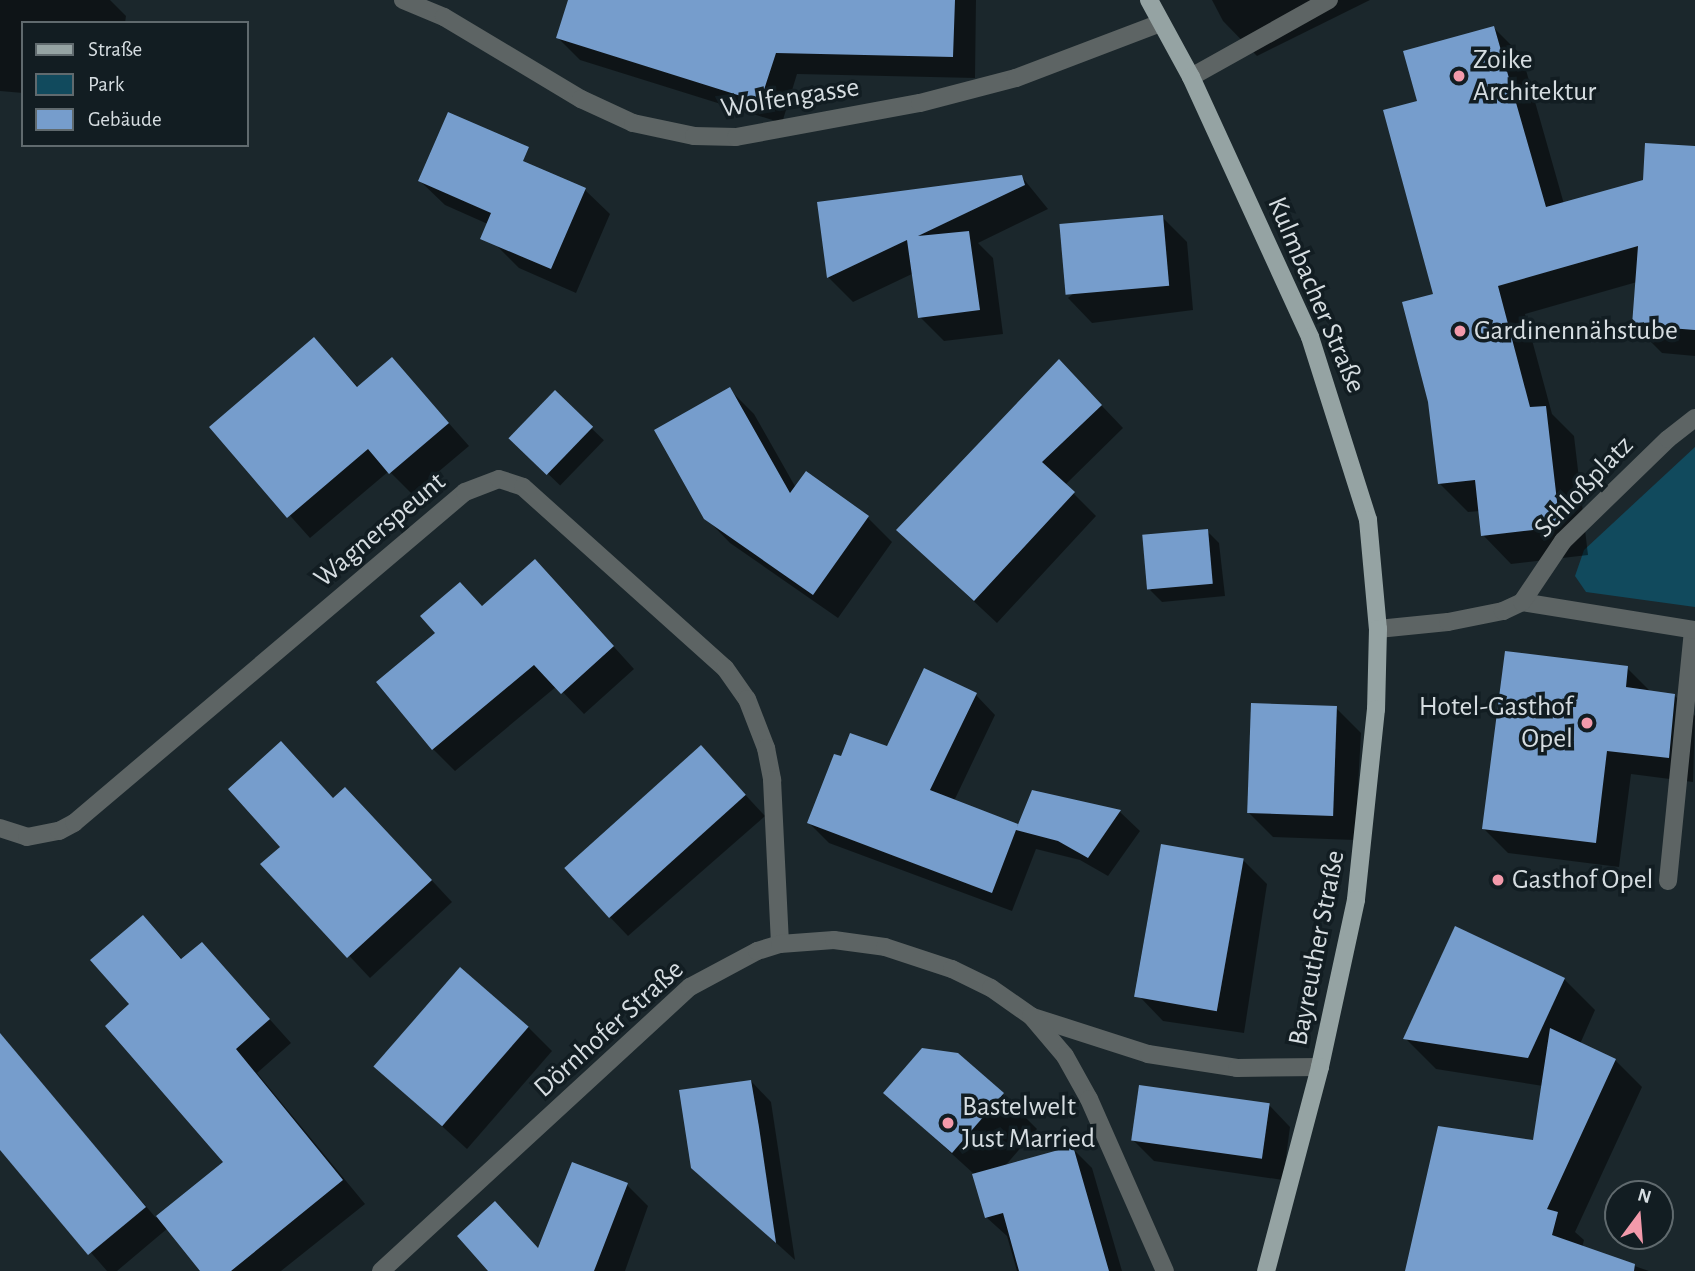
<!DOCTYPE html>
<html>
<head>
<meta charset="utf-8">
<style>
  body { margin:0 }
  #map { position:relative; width:1695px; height:1271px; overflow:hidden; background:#1b272c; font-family:"Alegreya Sans",sans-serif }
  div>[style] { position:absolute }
  .green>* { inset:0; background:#114a5d }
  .shadow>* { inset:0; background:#0007; transform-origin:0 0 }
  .building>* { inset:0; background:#769dcc; transform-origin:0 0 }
  .service>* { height:18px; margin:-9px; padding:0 9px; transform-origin:9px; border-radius:9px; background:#5d6464 }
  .minor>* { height:18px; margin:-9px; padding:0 9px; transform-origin:9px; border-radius:9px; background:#5d6464 }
  .primary>* { height:18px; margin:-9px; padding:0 9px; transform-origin:9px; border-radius:9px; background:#95a3a3 }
  .dots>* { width:19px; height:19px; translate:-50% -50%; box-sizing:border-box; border:4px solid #121d22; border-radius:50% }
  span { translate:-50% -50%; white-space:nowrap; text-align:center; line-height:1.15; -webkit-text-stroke:7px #121d22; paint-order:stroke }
  .poi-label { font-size:28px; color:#d6dde1 }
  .left { translate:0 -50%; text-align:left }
  .right { translate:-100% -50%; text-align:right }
  .street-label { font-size:28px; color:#d6dde1 }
  .legend { position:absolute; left:21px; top:21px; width:228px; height:126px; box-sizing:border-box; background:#121d22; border:2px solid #606a6e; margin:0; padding:9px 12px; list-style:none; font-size:21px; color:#d6dde1 }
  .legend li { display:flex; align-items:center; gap:14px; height:35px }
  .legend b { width:35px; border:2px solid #606a6e }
  .north { position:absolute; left:1604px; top:1180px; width:70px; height:70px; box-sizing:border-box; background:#121d22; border:2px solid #606a6e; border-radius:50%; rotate:16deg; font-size:19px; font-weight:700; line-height:28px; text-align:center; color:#d6dde1 }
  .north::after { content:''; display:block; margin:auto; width:24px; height:32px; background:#f39aab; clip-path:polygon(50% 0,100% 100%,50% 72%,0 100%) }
</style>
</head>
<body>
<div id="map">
  <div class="green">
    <i style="clip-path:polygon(1695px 447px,1695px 607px,1586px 592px,1575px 576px,1584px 550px)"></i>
  </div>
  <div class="shadow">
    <i style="clip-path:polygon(0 0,110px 0,126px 16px,125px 23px,23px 23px,23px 93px,0 91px)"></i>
    <i style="clip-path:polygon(570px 0,976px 0,975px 78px,797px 74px,782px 123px,580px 60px,558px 38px)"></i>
    <i style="clip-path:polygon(1212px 0,1370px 0,1257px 56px,1223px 21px)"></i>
    <i style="clip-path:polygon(1494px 28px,1522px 56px,1564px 204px,1645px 181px,1695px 148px,1695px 356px,1662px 353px,1634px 325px,1637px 282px,1525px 314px,1552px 414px,1574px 436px,1588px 555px,1511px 564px,1483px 535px,1480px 511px,1468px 512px,1440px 484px,1435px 295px,1419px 102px)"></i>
    <i style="clip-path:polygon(520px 162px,585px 190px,610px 214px,576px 293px,519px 268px,495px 244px,499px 229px,445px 205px,420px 181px)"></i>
    <i style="clip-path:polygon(1022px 177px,1048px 209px,978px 243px,993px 258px,1003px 334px,944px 341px,920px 317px,914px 273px,853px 302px,829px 278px,819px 204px)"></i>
    <i style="clip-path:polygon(1162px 217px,1187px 242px,1193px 310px,1092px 323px,1068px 298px)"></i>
    <i style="clip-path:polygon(314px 339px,359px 388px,392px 359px,469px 446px,412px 494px,389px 471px,310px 538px,211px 427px)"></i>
    <i style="clip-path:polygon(1081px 384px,1123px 428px,1065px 485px,1096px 516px,997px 623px,921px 552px)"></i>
    <i style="clip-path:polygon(730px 390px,754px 414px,796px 488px,806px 473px,868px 518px,892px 542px,838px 618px,730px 543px,705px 517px)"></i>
    <i style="left:555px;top:393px;width:68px;height:63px;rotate:44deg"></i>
    <i style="clip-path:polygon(1207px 531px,1219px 543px,1225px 596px,1162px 602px,1150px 590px)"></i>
    <i style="clip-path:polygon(556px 583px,634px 669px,584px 714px,557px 686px,455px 771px,433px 749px,438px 633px,460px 584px,483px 607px)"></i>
    <i style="clip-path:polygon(1627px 668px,1651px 692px,1674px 695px,1695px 716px,1693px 782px,1631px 774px,1619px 867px,1508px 853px,1484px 829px)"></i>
    <i style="clip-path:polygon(976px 695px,995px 715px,954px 801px,1019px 827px,1033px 792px,1120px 812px,1140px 831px,1108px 876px,1080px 860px,1036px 849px,1012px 911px,829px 843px,809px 823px,843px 759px,888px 749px)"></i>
    <i style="clip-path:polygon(1336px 708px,1361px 733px,1355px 840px,1273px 837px,1248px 812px)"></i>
    <i style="clip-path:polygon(701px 747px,765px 816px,628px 936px,608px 915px)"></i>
    <i style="clip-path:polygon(334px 799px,366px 810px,452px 902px,370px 978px,263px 864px)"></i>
    <i style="clip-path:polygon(1243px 860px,1267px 884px,1244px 1033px,1163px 1021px,1139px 996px)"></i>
    <i style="clip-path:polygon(143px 917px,183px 960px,202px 944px,291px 1043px,257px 1073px,365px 1204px,281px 1271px,203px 1271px,168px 1228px,117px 1271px,107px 1271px,0 1148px,0 1035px,156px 1218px,225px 1162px,131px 1004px)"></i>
    <i style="clip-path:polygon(1564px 979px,1595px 1010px,1580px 1044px,1615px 1060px,1642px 1087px,1575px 1232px,1584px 1240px,1582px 1248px,1649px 1271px,1407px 1271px,1535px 1142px,1543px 1086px,1436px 1069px,1405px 1038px)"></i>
    <i style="clip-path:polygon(528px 1027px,552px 1051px,467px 1149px,376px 1066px)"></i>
    <i style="clip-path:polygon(751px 1081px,771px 1102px,795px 1260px,693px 1167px)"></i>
    <i style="clip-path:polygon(885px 1093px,1002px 1094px,1037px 1129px,1004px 1167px,1072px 1148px,1092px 1168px,1122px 1271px,1017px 1271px,1007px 1236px,986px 1217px,974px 1174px)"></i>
    <i style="clip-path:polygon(1269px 1105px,1290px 1127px,1283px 1180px,1154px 1161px,1133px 1140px)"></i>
    <i style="clip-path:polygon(627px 1185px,648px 1206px,625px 1271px,490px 1271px,539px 1250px)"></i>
  </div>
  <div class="building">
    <i style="clip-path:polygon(568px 0,955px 0,953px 57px,776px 53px,760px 102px,556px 38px)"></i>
    <i style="clip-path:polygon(1494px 26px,1546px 207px,1643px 180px,1645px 143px,1695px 146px,1695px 330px,1632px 325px,1638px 246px,1498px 286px,1530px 407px,1546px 406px,1560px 527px,1481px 536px,1475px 480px,1438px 484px,1428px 402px,1402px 302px,1433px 294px,1383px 110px,1417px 101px,1403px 51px)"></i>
    <i style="clip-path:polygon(448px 112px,529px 147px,523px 161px,586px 188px,551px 269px,480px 239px,491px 213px,418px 181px)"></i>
    <i style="clip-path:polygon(1022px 175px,1025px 185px,918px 236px,969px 231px,980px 310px,918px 318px,907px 240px,827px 278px,817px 202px)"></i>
    <i style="left:1163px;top:215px;width:71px;height:104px;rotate:85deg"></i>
    <i style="clip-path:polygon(314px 337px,357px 387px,392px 357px,449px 423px,389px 474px,368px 449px,287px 518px,209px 427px)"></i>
    <i style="clip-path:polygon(1059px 359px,1102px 405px,1042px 462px,1075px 492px,974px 601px,896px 530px)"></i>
    <i style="clip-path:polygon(730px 387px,790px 493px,806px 471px,869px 516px,813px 595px,704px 519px,654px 430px)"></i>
    <i style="left:555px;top:390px;width:53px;height:67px;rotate:44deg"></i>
    <i style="left:1208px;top:529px;width:55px;height:66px;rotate:85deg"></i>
    <i style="clip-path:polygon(535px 559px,614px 646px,561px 694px,534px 665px,432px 750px,376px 682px,435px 633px,420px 616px,460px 582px,482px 606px)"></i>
    <i style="clip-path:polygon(1505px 651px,1628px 666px,1626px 687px,1675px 694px,1669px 758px,1607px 751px,1596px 843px,1482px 829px)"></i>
    <i style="clip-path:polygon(924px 668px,977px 693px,930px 790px,1018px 824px,1017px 827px,1032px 790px,1121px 810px,1088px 858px,1058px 841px,1016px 830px,992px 893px,807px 823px,834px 754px,841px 756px,850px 733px,887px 746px)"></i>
    <i style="left:1251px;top:703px;width:86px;height:110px;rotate:2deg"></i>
    <i style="clip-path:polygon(281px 741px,333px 798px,345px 787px,432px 880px,347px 958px,260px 864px,280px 847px,228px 789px)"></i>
    <i style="left:701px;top:745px;width:67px;height:184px;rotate:48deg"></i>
    <i style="left:1161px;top:844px;width:84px;height:155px;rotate:10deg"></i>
    <i style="clip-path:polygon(143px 915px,181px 959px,202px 942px,270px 1019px,236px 1049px,343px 1180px,231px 1271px,200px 1271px,156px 1216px,223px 1162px,105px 1026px,129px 1004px,90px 960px)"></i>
    <i style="clip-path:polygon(1455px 926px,1565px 978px,1528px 1058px,1403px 1039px)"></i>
    <i style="left:460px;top:967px;width:91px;height:132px;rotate:41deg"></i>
    <i style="clip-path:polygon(1550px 1028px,1616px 1059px,1547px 1209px,1558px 1212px,1552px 1235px,1635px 1264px,1634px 1271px,1405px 1271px,1438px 1126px,1533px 1140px)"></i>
    <i style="clip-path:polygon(0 1033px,146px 1207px,88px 1255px,0 1150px)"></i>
    <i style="clip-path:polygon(922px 1048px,958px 1053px,1004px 1093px,952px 1153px,883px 1093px)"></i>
    <i style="clip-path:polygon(751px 1080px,759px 1127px,776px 1243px,691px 1168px,679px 1090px)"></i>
    <i style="left:1139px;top:1085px;width:132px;height:56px;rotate:8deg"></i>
    <i style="clip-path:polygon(1073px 1146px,1109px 1271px,1019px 1271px,1003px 1213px,985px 1218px,972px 1174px)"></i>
    <i style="clip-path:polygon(572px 1162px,628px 1183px,594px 1271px,488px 1271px,457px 1236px,495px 1201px,538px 1248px)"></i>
  </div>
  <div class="service">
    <i style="left:1668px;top:881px;width:252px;rotate:-84.3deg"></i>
  </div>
  <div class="minor">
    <i style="left:403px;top:0;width:44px;rotate:22.5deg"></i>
    <i style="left:444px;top:17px;width:160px;rotate:30.9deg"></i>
    <i style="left:581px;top:99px;width:57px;rotate:24.8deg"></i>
    <i style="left:633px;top:123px;width:62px;rotate:12deg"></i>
    <i style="left:694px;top:136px;width:42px;rotate:1.4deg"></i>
    <i style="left:736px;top:137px;width:187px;rotate:-10.5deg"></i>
    <i style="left:920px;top:103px;width:99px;rotate:-14.6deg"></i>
    <i style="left:1016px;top:78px;width:155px;rotate:-20.8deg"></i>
    <i style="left:1191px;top:77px;width:158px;rotate:-29.2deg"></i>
    <i style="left:1522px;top:602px;width:175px;rotate:9.2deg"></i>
    <i style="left:1378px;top:629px;width:70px;rotate:-5.7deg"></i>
    <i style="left:1448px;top:622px;width:56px;rotate:-11.3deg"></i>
    <i style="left:1503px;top:611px;width:21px;rotate:-25deg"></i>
    <i style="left:1522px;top:602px;width:73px;rotate:-56.1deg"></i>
    <i style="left:1563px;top:541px;width:146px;rotate:-44.2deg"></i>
    <i style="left:1668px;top:439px;width:34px;rotate:-38deg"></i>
    <i style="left:0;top:828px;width:28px;rotate:18deg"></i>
    <i style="left:27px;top:837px;width:33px;rotate:-11deg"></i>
    <i style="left:59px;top:831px;width:17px;rotate:-28deg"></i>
    <i style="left:74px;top:823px;width:512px;rotate:-40.25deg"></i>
    <i style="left:465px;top:492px;width:36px;rotate:-21deg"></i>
    <i style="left:499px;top:479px;width:25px;rotate:18deg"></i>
    <i style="left:523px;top:487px;width:271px;rotate:41.9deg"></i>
    <i style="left:725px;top:668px;width:38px;rotate:55deg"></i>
    <i style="left:747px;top:699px;width:53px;rotate:68.8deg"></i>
    <i style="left:766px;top:748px;width:33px;rotate:79deg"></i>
    <i style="left:772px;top:780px;width:164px;rotate:87.2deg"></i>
    <i style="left:1033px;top:1017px;width:121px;rotate:17.8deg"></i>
    <i style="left:1148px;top:1054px;width:90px;rotate:8.9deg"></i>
    <i style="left:1237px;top:1068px;width:83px;rotate:-0.7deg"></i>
    <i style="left:381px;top:1271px;width:420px;rotate:-42.6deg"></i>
    <i style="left:690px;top:987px;width:76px;rotate:-28.2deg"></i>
    <i style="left:757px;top:951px;width:24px;rotate:-17deg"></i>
    <i style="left:780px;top:944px;width:54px;rotate:-4.2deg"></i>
    <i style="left:834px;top:940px;width:51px;rotate:7.8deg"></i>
    <i style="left:885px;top:947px;width:71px;rotate:18.2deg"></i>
    <i style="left:952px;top:969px;width:43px;rotate:26deg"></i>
    <i style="left:991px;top:988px;width:49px;rotate:35deg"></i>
    <i style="left:1031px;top:1016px;width:52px;rotate:49.6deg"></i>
    <i style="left:1065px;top:1056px;width:49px;rotate:60.8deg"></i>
    <i style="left:1089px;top:1099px;width:188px;rotate:66.2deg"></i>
  </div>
  <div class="primary">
    <i style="left:1149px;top:0;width:88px;rotate:61.4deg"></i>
    <i style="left:1191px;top:77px;width:286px;rotate:65.4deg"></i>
    <i style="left:1310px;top:337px;width:192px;rotate:72.4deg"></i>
    <i style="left:1368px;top:520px;width:109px;rotate:84.8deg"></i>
    <i style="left:1378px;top:629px;width:80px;rotate:91.4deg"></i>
    <i style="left:1376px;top:709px;width:192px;rotate:96deg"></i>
    <i style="left:1356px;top:900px;width:171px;rotate:102.2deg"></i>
    <i style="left:1320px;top:1067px;width:211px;rotate:104.8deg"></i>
  </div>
  <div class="dots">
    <i style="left:1459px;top:76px;background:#f39aab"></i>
    <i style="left:1460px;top:331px;background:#f39aab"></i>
    <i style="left:1587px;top:723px;background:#f39aab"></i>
    <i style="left:1498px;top:880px;background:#f39aab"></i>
    <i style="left:948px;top:1123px;background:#f39aab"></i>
  </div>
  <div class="poi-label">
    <span class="left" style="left:1473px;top:76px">Zoike<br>Architektur</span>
    <span class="left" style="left:1474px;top:331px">Gardinennähstube</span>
    <span class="right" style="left:1573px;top:723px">Hotel-Gasthof<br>Opel</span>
    <span class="left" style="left:1512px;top:880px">Gasthof Opel</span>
    <span class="left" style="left:962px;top:1123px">Bastelwelt<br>Just Married</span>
  </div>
  <div class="street-label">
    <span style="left:790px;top:98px;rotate:-9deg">Wolfengasse</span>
    <span style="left:1316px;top:295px;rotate:67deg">Kulmbacher Straße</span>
    <span style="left:1584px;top:487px;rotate:-46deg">Schloßplatz</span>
    <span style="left:380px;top:530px;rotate:-40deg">Wagnerspeunt</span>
    <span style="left:1317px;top:948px;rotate:-79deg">Bayreuther Straße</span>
    <span style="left:609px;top:1029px;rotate:-42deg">Dörnhofer Straße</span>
  </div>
  <ul class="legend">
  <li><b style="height:9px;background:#95a3a3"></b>Straße</li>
  <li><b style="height:19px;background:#114a5d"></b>Park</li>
  <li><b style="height:19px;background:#769dcc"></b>Gebäude</li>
  </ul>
  <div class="north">N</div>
</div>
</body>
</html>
